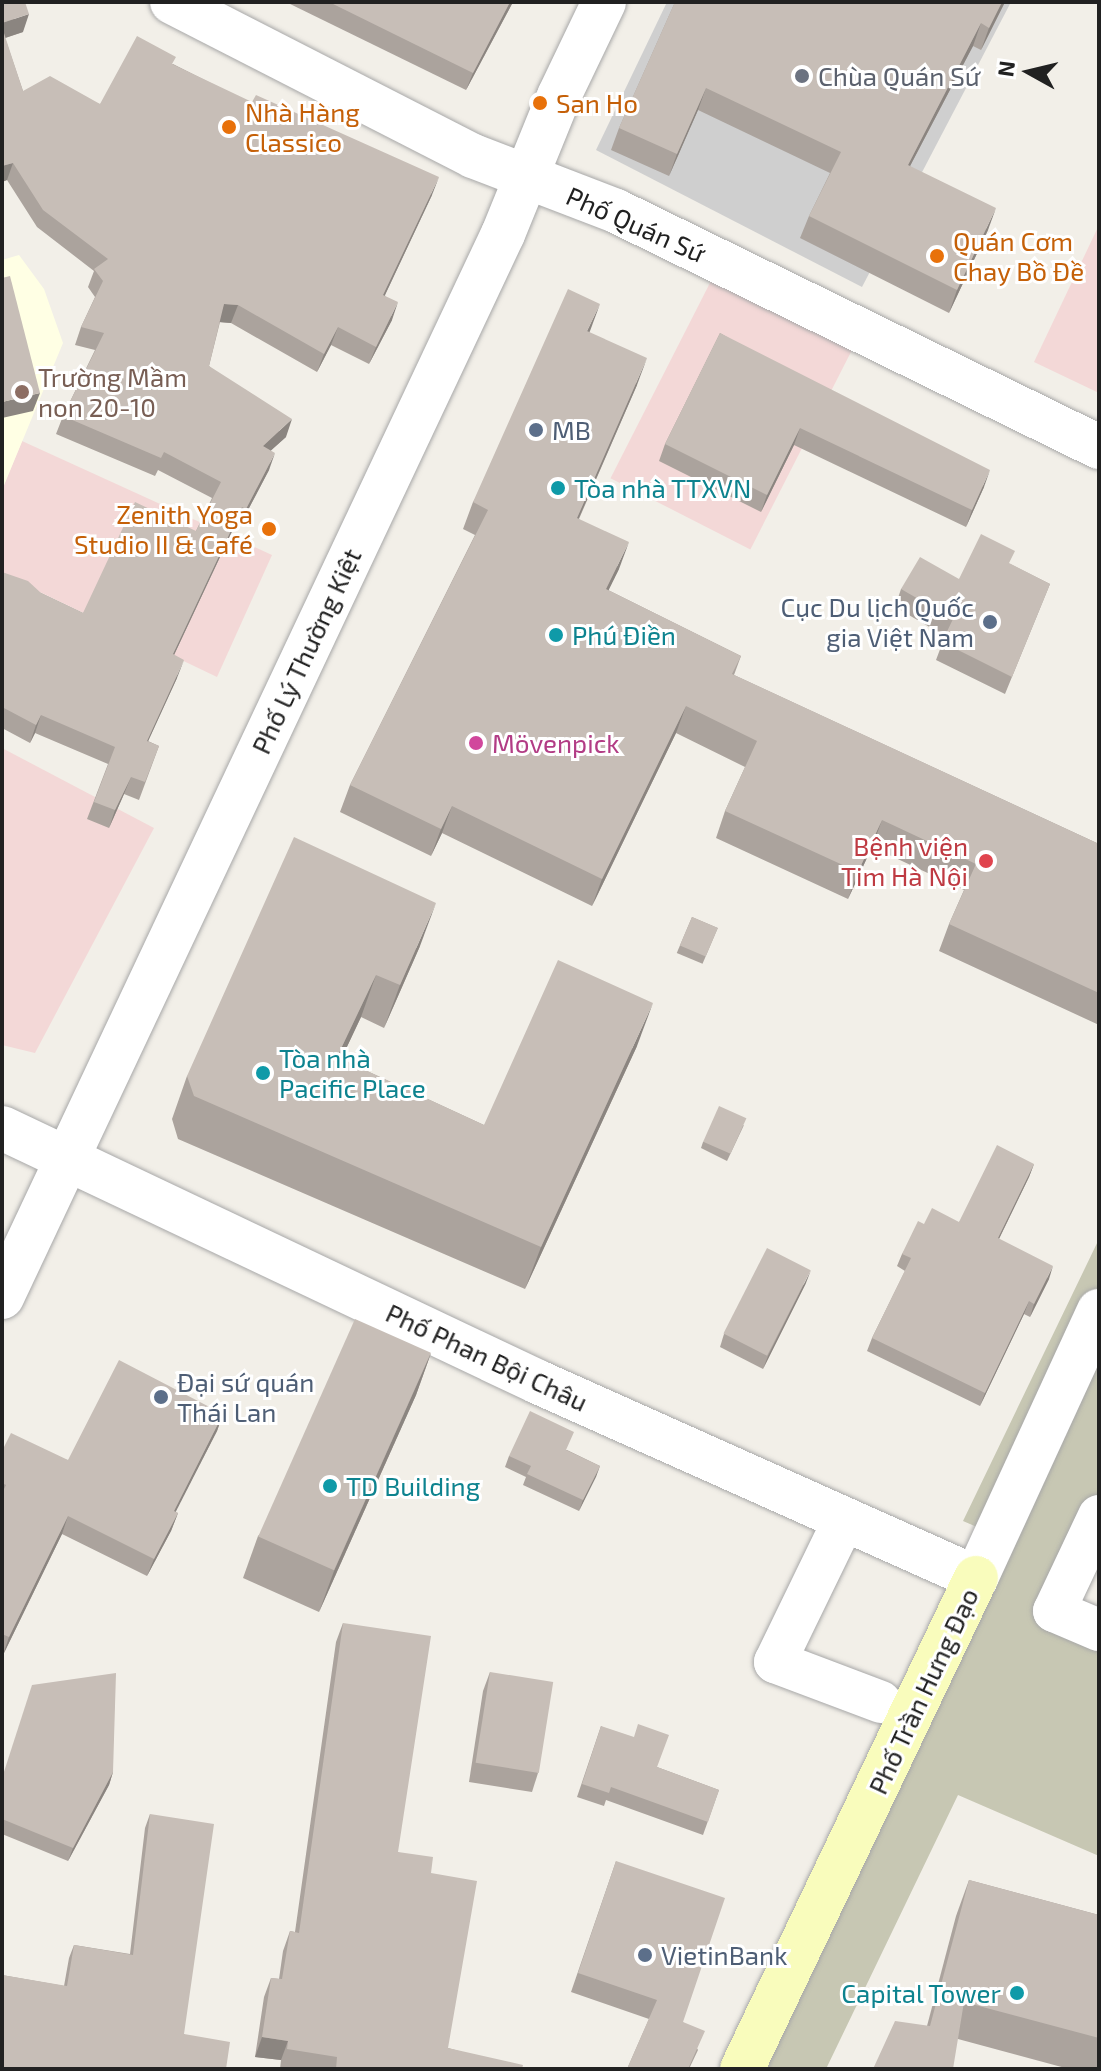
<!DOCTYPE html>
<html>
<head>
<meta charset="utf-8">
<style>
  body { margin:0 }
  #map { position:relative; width:1101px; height:2071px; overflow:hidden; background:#f2efe8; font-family:"Exo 2",sans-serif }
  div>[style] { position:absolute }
  .commercial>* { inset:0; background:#f3d8d7; transform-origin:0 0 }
  .education>* { inset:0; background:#ffffe4 }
  .religious>* { inset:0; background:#cfcfcf }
  .construction>* { inset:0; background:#c7c7b3 }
  .roads { filter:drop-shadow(0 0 2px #a8a8a8) drop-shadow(0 0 2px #a8a8a8) }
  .minor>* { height:42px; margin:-21px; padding:0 21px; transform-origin:21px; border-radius:21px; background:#fff }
  .tertiary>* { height:44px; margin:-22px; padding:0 22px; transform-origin:22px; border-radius:22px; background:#fff }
  .secondary>* { height:44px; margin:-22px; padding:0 22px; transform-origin:22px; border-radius:22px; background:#f9fcbc }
  .wall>* { inset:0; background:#aba39d; transform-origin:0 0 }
  .shaded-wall>* { inset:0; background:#8b8580 }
  .building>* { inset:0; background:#c7beb7; transform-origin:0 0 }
  .dots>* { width:22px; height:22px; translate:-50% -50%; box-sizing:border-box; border:4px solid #fff; border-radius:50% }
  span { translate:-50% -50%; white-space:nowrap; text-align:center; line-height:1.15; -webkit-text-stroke:6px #fff; paint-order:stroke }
  .worship-label { font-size:26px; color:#5b616d }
  .left { translate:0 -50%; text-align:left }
  .food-label { font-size:26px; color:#c56008 }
  .right { translate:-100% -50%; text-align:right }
  .street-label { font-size:26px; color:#212121 }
  .education-label { font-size:26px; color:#785e54 }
  .service-label { font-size:26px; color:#4e5e75 }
  .culture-label { font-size:26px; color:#0d838f }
  .hotel-label { font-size:26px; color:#b23c85 }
  .health-label { font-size:26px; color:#be3a42 }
  .frame { position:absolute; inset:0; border:4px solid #212121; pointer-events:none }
  .north { position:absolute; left:989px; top:32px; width:80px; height:80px; -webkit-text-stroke:6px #fff; paint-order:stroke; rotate:278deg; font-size:22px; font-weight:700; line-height:32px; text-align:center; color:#212121 }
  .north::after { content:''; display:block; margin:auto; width:28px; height:36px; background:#212121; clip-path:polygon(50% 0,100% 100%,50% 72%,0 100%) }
</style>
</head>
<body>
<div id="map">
  <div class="commercial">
    <i style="clip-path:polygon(1099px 225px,1099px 393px,1034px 362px)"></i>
    <i style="left:714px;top:275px;width:157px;height:228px;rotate:27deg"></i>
    <i style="clip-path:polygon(22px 441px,272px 555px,217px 677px,2px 574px,2px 490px)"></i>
    <i style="clip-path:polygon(2px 748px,154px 828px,35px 1053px,2px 1045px)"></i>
  </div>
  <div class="education">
    <i style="clip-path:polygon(19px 255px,44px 289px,63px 343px,2px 490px,2px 260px)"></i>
  </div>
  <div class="religious">
    <i style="clip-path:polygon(667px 2px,1011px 2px,862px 287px,596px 150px)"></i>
  </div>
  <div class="construction">
    <i style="clip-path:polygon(1099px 1239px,1099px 1492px,1040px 1613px,1099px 1640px,1099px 1856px,958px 1795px,826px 2069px,748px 2069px,993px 1534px,963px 1521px)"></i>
  </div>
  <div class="roads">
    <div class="minor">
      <i style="left:1099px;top:1516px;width:105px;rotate:115.3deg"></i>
      <i style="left:1054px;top:1611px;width:49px;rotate:22.9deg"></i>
      <i style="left:844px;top:1520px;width:158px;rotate:115.9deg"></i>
      <i style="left:775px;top:1662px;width:113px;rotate:20.7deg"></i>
    </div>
    <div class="tertiary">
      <i style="left:172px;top:2px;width:338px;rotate:27.1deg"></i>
      <i style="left:473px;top:156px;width:153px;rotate:21deg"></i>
      <i style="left:616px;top:211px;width:538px;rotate:26.04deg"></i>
      <i style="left:2px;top:1128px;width:593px;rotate:25.36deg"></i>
      <i style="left:538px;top:1382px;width:480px;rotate:24.1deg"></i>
      <i style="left:976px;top:1578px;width:294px;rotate:-65.3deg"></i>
      <i style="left:2px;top:1297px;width:1175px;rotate:-64.77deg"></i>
      <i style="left:503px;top:234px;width:149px;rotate:-67.9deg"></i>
      <i style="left:559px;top:96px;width:104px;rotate:-64.4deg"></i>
    </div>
    <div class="secondary">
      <i style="left:742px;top:2069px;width:544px;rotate:-64.52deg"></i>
    </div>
  </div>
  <div class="wall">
    <i style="clip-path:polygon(2px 2px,23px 32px,5px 38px,23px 91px,100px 104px,173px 64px,432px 195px,385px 295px,392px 320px,369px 364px,331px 345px,317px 372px,231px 323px,220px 322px,209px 366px,286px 437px,271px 450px,269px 470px,239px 527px,235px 525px,174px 655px,177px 678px,148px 741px,159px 746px,139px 800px,124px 794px,109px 828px,87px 819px,108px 764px,35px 733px,30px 743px,2px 728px,2px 572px,41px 593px,83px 613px,196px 531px,212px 498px,158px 470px,155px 476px,56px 434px,63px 416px,95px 350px,75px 345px,81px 327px,95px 297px,88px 287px,94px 271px,37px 227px,7px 180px,2px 182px)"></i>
    <i style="clip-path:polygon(286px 2px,513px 2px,466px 90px)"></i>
    <i style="clip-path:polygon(675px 2px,1005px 2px,981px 50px,973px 46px,910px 166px,988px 230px,949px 313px,800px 238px,809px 216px,830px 173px,698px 110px,669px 176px,611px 150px,619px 128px)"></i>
    <i style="clip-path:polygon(589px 332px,637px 385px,579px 519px,619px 569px,608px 590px,741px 656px,734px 675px,1099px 844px,1099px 1025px,939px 951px,949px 924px,964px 890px,872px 847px,848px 899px,716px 838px,725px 811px,745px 767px,676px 733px,592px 906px,442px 833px,431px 856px,340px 812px,350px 785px,475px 535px,463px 529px,473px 502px)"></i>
    <i style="clip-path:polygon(720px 333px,984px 487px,966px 527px,794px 445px,761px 512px,659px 461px,665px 444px)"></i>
    <i style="clip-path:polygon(1010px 564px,1050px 584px,1005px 694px,936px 660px,945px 636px,895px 607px,901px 589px,959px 579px)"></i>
    <i style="left:692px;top:917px;width:28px;height:39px;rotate:23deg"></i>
    <i style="clip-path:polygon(420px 946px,384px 1028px,361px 1017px,341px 1059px,484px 1125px,637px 1046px,525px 1289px,178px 1139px,172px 1119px,187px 1076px)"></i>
    <i style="clip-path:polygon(744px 1125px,727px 1161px,701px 1148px,703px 1142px)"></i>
    <i style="clip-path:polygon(1034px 1164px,1029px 1177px,999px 1239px,1049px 1279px,1030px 1317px,1024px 1314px,980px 1406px,867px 1351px,872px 1338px,905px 1271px,897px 1266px,902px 1254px,924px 1224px,959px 1222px)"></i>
    <i style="clip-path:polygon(806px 1283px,763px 1369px,720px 1347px,724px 1334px)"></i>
    <i style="clip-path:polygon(431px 1353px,416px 1395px,319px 1612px,243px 1578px,258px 1536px)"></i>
    <i style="clip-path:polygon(223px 1414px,217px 1431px,175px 1512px,178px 1513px,171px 1531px,147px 1576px,62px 1534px,3px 1655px,2px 1654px,2px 1451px,68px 1460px)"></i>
    <i style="clip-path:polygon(567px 1450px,600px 1466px,579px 1511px,523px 1485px,526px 1477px,505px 1467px,509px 1456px)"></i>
    <i style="clip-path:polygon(343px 1623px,398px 1852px,431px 1873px,448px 2048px,522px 2069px,280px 2069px,281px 2060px,255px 2057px,264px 1997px,271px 1978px,279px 1979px,283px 1951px,290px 1931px,295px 1932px,336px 1642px)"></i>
    <i style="clip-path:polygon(490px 1672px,538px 1773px,532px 1792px,469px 1782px,483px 1691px)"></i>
    <i style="clip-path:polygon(601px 1726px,657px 1767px,719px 1790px,703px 1835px,606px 1800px,604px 1806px,577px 1797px)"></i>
    <i style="clip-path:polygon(113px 1772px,109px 1785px,68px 1861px,2px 1834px,2px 1777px)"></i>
    <i style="clip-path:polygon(150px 1814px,184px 2034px,226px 2069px,2px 2069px,2px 1975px,64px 1986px,69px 1958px,74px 1945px,130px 1954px,145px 1828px)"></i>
    <i style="clip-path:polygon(616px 1861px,683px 2022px,698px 2050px,689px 2069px,627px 2069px,649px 2019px,571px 1992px)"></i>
    <i style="clip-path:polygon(969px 1880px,1099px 1915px,1099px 2069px,1069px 2069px,958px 2039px,927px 2026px,956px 1916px)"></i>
  </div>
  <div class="shaded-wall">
    <i style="clip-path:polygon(510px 2px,513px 2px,466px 90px,473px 73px)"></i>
    <i style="clip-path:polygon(1002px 2px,1005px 2px,981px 50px,989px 28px)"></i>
    <i style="clip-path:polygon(29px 14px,23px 32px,2px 39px,2px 23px)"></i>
    <i style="clip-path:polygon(981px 23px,973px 46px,899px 187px,908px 165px)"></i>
    <i style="clip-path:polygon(706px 88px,698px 110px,669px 176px,677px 154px)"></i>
    <i style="clip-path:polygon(13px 163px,7px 180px,2px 182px,2px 166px)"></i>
    <i style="clip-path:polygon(439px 177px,432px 195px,377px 312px,383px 295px)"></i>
    <i style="clip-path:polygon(996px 208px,988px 230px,949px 313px,957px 290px)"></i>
    <i style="clip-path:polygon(398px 302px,392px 320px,369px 364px,376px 347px)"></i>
    <i style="clip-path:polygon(224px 304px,238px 305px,231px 323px,218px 322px)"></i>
    <i style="clip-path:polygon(600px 304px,590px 331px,577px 358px,587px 331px)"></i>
    <i style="clip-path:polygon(338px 327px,331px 345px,317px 372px,324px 354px)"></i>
    <i style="clip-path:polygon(647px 358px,637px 385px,567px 545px,577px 518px)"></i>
    <i style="clip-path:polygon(40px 393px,33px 411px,2px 418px,2px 402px)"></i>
    <i style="clip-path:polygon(292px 419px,286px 437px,256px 464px,263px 446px)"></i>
    <i style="clip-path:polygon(800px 428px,794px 445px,761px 512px,767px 495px)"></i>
    <i style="clip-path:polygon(275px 453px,269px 470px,239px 527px,246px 509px)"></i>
    <i style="clip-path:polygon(990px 470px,984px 487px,966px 527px,972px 510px)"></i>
    <i style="clip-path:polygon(242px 507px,235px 525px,166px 672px,173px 654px)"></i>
    <i style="clip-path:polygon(629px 542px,619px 569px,596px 616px,606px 589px)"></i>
    <i style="clip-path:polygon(184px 660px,177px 678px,140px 759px,147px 741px)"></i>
    <i style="clip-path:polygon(686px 706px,676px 733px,592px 906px,602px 879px)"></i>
    <i style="clip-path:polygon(41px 715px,35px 733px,30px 743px,36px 725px)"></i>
    <i style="clip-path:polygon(131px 777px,124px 794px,109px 828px,115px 810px)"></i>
    <i style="clip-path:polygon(452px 806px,442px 833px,431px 856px,441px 829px)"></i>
    <i style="clip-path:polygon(882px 820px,872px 847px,848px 899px,858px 872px)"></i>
    <i style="clip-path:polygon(436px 903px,420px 946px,384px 1028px,400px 985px)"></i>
    <i style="clip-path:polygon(376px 975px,361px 1017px,322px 1100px,337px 1057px)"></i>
    <i style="clip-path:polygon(653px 1003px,637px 1046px,525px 1289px,541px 1247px)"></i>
    <i style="clip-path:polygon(1034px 1164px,1029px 1177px,993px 1251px,998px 1238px)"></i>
    <i style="clip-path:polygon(1053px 1266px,1049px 1279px,1030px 1317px,1034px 1304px)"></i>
    <i style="clip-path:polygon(811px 1270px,806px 1283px,763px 1369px,768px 1356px)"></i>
    <i style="clip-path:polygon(1029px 1301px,1024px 1314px,980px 1406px,985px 1393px)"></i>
    <i style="clip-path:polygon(431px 1353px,416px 1395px,319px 1612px,334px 1571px)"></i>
    <i style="clip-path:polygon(223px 1414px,217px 1431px,167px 1529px,174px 1511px)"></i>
    <i style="clip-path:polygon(600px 1466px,596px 1477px,579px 1511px,583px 1500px)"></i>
    <i style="clip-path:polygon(178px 1513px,171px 1531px,147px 1576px,154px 1559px)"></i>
    <i style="clip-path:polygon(68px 1516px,62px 1534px,3px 1655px,9px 1637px)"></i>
    <i style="clip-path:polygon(113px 1772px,109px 1785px,68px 1861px,73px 1848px)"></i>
    <i style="clip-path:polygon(262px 2037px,288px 2041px,281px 2060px,255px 2057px)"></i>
  </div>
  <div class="building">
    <i style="clip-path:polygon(2px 2px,25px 2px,29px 14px,2px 23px)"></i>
    <i style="clip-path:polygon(329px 2px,510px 2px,473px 73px)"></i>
    <i style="clip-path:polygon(675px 2px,1002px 2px,989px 28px,981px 23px,908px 165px,996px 208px,957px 290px,809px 216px,841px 152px,706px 88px,677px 154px,619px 128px)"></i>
    <i style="clip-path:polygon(2px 27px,23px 91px,50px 76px,100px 104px,137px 36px,176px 57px,172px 64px,252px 102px,256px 95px,439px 177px,383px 295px,398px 302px,376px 347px,338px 327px,324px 354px,238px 305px,224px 304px,209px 366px,292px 419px,263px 446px,275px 453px,246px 509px,242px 507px,173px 654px,184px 660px,147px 741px,159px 746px,145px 782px,131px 777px,115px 810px,94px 802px,115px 747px,41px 715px,36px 725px,2px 707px,2px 572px,28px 581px,41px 593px,83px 613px,135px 502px,196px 531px,221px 482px,164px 452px,161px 458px,63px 416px,104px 333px,81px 327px,103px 281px,94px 269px,108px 259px,43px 210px,13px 163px,2px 166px)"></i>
    <i style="clip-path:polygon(10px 276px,40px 393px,2px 402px,2px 278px)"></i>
    <i style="clip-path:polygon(568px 289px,600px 304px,587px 331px,647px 358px,577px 518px,629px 542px,606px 589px,741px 656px,732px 674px,1099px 844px,1099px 993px,949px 924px,976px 864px,882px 820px,858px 872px,725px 811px,757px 741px,686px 706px,602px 879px,452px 806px,441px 829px,350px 785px,488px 510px,473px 502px)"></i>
    <i style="clip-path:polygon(720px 333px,990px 470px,972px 510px,800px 428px,767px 495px,665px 444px)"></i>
    <i style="clip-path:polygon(981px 534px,1015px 551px,1009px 563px,1050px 584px,1012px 677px,942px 642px,953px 619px,901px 589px,920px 557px,959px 579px)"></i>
    <i style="clip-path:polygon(294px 837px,436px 903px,400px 985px,376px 975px,337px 1057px,484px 1125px,558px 960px,653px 1003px,541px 1247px,194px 1096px,187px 1076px)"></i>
    <i style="left:692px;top:917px;width:28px;height:31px;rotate:23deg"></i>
    <i style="left:719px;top:1106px;width:30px;height:39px;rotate:24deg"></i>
    <i style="clip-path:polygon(997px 1145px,1034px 1164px,998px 1238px,1053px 1266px,1034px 1304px,1029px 1301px,985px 1393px,872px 1338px,911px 1258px,902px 1254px,918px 1221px,924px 1224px,932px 1208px,959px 1222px)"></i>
    <i style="left:767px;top:1248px;width:49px;height:96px;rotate:27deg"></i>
    <i style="left:355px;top:1319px;width:83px;height:238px;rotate:24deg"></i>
    <i style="clip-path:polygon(119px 1360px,223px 1414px,174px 1511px,178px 1513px,154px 1559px,68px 1516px,9px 1637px,2px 1634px,2px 1493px,6px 1485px,2px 1483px,2px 1451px,11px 1433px,68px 1460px)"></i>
    <i style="clip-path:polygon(530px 1411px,574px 1432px,566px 1450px,600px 1466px,583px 1500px,527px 1474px,531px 1466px,509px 1456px)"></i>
    <i style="clip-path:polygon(343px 1623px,431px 1636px,398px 1852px,433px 1857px,431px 1873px,477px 1881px,448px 2048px,523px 2065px,522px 2069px,336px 2069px,337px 2057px,287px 2049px,288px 2041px,262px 2037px,271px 1978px,282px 1979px,290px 1931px,299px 1933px)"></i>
    <i style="left:490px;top:1672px;width:64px;height:92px;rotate:9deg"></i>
    <i style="clip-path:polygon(116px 1673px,113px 1772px,73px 1848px,2px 1819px,2px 1778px,32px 1685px)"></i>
    <i style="clip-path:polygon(638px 1724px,669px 1735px,657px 1767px,719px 1790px,708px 1822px,611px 1787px,609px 1793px,582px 1784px,601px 1726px,634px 1737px)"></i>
    <i style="clip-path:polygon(150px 1814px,214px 1824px,184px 2034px,230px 2042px,226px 2069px,16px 2069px,2px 2067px,2px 1975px,67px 1986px,74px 1945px,133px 1955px)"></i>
    <i style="clip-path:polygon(616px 1861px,725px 1898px,683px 2022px,705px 2031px,688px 2069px,627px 2069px,657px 2000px,578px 1973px)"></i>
    <i style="clip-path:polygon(969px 1880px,1099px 1915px,1099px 2038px,964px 2002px,953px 2069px,873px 2069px,895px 2021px,930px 2026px)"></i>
  </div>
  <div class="dots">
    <i style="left:802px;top:76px;background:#6b7280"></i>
    <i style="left:540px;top:103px;background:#e8710a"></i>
    <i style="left:229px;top:127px;background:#e8710a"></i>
    <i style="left:937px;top:256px;background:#e8710a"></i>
    <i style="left:22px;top:392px;background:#8d6e63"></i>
    <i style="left:536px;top:430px;background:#5c6f8a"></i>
    <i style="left:558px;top:488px;background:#0f9aa8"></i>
    <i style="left:269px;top:529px;background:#e8710a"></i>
    <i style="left:990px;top:622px;background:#5c6f8a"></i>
    <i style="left:556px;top:635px;background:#0f9aa8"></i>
    <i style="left:476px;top:743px;background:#d1479c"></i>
    <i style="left:986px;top:861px;background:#e0444e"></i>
    <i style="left:263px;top:1073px;background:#0f9aa8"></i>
    <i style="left:161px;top:1397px;background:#5c6f8a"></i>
    <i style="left:330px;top:1486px;background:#0f9aa8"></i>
    <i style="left:645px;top:1955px;background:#5c6f8a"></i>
    <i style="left:1017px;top:1993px;background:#0f9aa8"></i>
  </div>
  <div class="worship-label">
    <span class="left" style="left:818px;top:76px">Chùa Quán Sứ</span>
  </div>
  <div class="food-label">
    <span class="left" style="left:556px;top:103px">San Ho</span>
    <span class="left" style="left:245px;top:127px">Nhà Hàng<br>Classico</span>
    <span class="left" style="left:953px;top:256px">Quán Cơm<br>Chay Bồ Đề</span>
    <span class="right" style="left:253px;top:529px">Zenith Yoga<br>Studio II &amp; Café</span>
  </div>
  <div class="street-label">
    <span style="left:636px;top:224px;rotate:24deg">Phố Quán Sứ</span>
    <span style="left:306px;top:651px;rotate:-65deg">Phố Lý Thường Kiệt</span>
    <span style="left:487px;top:1357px;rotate:25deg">Phố Phan Bội Châu</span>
    <span style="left:923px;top:1691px;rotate:-65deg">Phố Trần Hưng Đạo</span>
  </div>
  <div class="education-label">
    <span class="left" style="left:38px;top:392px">Trường Mầm<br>non 20-10</span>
  </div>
  <div class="service-label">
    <span class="left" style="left:552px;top:430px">MB</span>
    <span class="right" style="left:974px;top:622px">Cục Du lịch Quốc<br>gia Việt Nam</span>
    <span class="left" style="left:177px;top:1397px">Đại sứ quán<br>Thái Lan</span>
    <span class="left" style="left:661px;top:1955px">VietinBank</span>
  </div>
  <div class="culture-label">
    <span class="left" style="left:574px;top:488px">Tòa nhà TTXVN</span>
    <span class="left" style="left:572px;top:635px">Phú Điền</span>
    <span class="left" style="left:279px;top:1073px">Tòa nhà<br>Pacific Place</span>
    <span class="left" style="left:346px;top:1486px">TD Building</span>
    <span class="right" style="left:1001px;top:1993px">Capital Tower</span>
  </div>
  <div class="hotel-label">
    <span class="left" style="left:492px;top:743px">Mövenpick</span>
  </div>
  <div class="health-label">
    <span class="right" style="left:968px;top:861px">Bệnh viện<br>Tim Hà Nội</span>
  </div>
  <div class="frame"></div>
  <div class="north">N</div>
</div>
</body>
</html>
